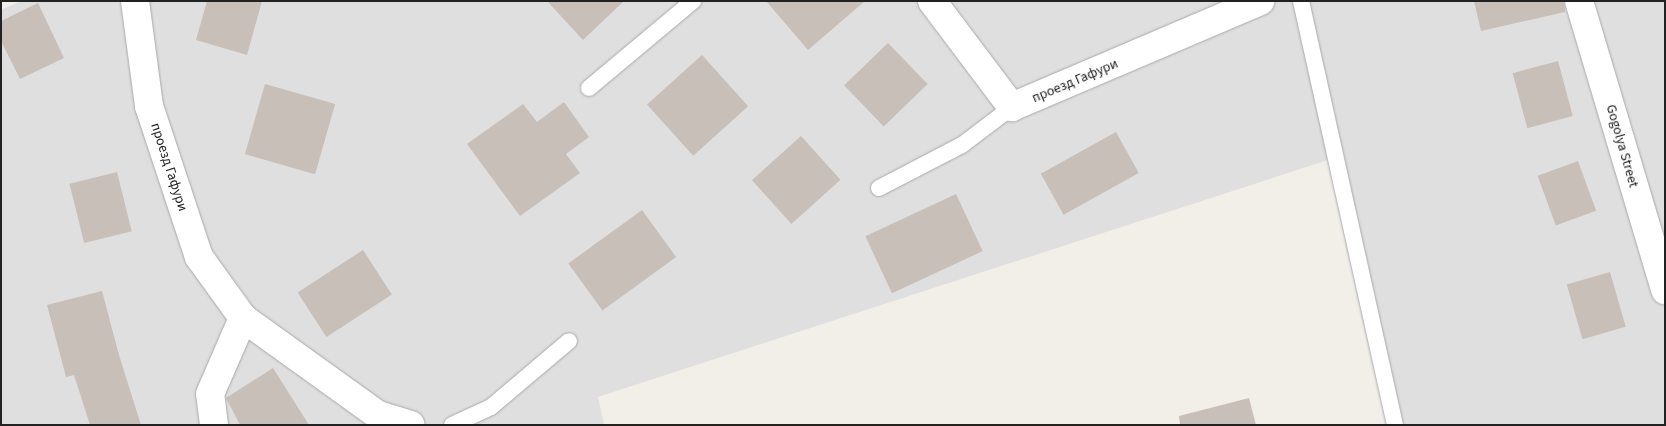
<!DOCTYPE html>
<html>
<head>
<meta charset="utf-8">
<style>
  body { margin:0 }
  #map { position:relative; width:1666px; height:426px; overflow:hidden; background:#f2efe9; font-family:"Source Sans 3",sans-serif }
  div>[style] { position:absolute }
  .residential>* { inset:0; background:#e0dfdf }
  .building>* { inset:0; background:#c7bfb8; transform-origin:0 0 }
  .roads { filter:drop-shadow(0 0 1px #a9a9a9) drop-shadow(0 0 1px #a9a9a9) }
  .lane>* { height:16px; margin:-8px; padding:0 8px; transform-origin:8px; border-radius:8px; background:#fff }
  .street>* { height:28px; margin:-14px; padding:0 14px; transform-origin:14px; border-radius:14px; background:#fff }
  span { translate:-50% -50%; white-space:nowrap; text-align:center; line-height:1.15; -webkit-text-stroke:5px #fff; paint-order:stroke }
  .street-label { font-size:14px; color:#222 }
  .frame { position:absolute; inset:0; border:2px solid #222; pointer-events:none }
</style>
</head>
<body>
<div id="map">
  <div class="residential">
    <i style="clip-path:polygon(21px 1px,1665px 1px,1665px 425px,1390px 425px,1334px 158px,598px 397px,604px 425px,1px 425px,1px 10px)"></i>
  </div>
  <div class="building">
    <i style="clip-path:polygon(207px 1px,262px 1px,247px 55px,196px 40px)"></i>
    <i style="clip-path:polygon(547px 1px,624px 1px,583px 40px)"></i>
    <i style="clip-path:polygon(766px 1px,865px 1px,808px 50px)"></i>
    <i style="clip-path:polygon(1474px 1px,1564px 1px,1565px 12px,1481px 31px)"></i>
    <i style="clip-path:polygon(38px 3px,64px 58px,20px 79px,1px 41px,1px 21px)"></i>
    <i style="left:888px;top:43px;width:57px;height:61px;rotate:46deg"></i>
    <i style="left:702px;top:55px;width:69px;height:74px;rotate:48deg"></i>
    <i style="left:1558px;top:61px;width:57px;height:47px;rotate:75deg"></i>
    <i style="left:265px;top:84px;width:73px;height:73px;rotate:16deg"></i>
    <i style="clip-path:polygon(564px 102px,589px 137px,566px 154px,580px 173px,520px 216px,467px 144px,523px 104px,537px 122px)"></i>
    <i style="left:1116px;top:132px;width:47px;height:86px;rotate:61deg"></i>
    <i style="left:801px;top:136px;width:59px;height:66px;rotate:48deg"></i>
    <i style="left:1578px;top:161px;width:53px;height:43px;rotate:70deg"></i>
    <i style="left:117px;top:172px;width:61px;height:49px;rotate:76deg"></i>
    <i style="left:956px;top:194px;width:63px;height:100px;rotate:65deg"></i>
    <i style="left:642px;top:210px;width:58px;height:91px;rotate:54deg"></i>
    <i style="left:363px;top:250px;width:53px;height:78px;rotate:57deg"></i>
    <i style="left:1610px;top:272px;width:57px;height:45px;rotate:74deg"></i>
    <i style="clip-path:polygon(102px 291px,119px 355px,141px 425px,90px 425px,74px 375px,66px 377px,47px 305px)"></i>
    <i style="clip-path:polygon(273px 368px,309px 425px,240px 425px,226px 398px)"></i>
    <i style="clip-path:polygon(1249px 398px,1256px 425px,1180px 425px,1179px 416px)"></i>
  </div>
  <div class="roads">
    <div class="lane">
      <i style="left:1301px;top:1px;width:434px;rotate:77.5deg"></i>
      <i style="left:589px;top:88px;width:136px;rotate:-39.9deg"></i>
      <i style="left:879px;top:188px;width:93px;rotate:-27.4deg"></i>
      <i style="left:962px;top:145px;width:63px;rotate:-37.2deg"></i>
      <i style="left:452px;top:425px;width:43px;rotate:-24.8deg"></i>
      <i style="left:491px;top:407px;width:102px;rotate:-40.2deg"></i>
    </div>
    <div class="street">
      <i style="left:135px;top:1px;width:106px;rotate:82.4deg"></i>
      <i style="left:149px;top:106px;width:159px;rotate:71.7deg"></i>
      <i style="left:199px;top:257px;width:75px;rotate:54.2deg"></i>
      <i style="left:243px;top:318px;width:166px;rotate:35.7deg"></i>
      <i style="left:378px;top:415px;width:34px;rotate:17deg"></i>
      <i style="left:932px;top:1px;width:133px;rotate:53deg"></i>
      <i style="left:1012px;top:107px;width:270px;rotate:-23.1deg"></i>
      <i style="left:1579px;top:1px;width:302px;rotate:73.4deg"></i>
      <i style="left:214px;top:425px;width:31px;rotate:-97deg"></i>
      <i style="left:210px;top:394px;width:83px;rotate:-66.5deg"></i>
    </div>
  </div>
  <div class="street-label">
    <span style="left:1075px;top:81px;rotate:-23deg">проезд Гафури</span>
    <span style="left:1622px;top:146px;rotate:74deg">Gogolya Street</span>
    <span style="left:169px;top:167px;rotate:72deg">проезд Гафури</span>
  </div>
  <div class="frame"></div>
</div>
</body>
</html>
